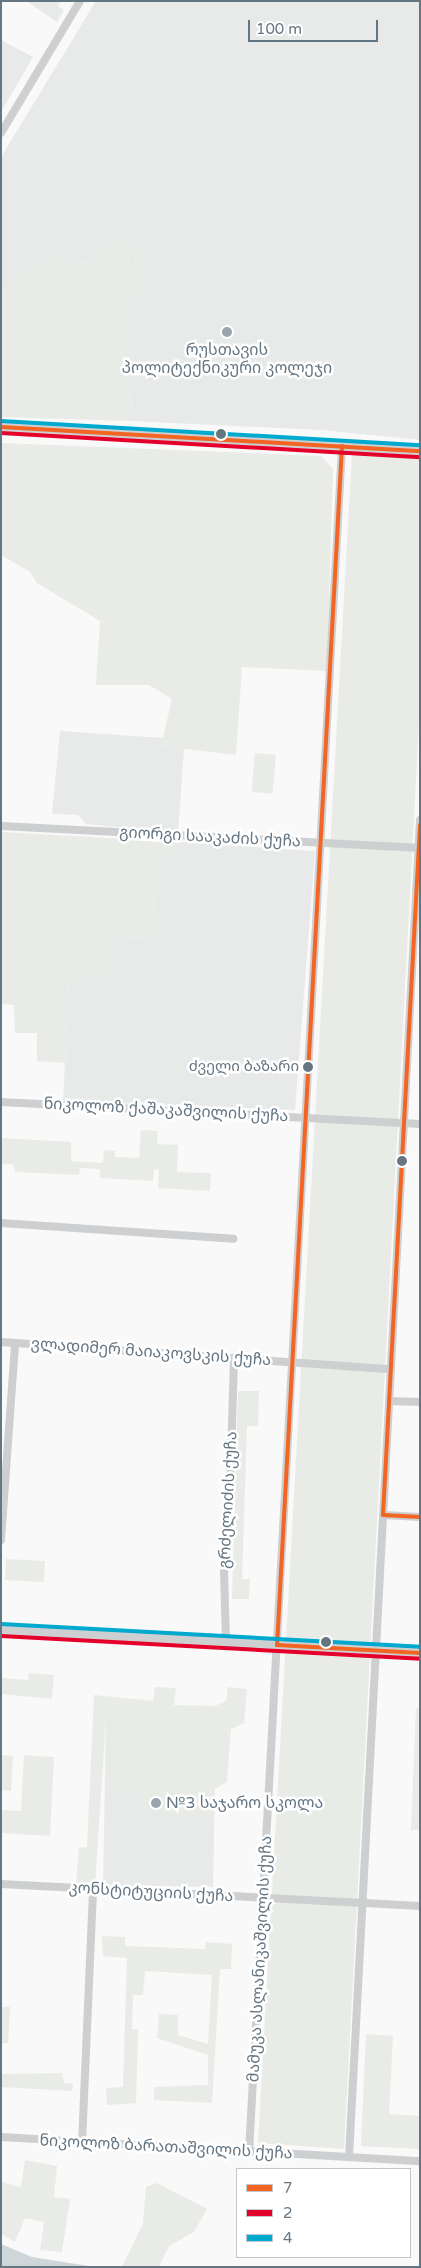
<!DOCTYPE html>
<html>
<head>
<meta charset="utf-8">
<style>
  body { margin:0 }
  #map { position:relative; width:421px; height:2268px; overflow:hidden; background:#f9f9f9; font-family:"Varela Round","Noto Sans Georgian",sans-serif }
  div>[style] { position:absolute }
  .built>* { inset:0; background:#e8e9e9; transform-origin:0 0 }
  .green>* { inset:0; background:#e8ebe6; transform-origin:0 0 }
  .water>* { inset:0; background:#ced6d9 }
  .minor>* { height:8px; margin:-4px; padding:0 4px; transform-origin:4px; border-radius:4px; background:#cecfd0 }
  .tertiary>* { height:10px; margin:-5px; padding:0 5px; transform-origin:5px; border-radius:5px; background:#cecfd0 }
  .bus-1>* { height:4px; margin:-2px; padding:0 2px; transform-origin:2px; border-radius:2px; background:#f26522 }
  .bus-2>* { height:4px; margin:-2px; padding:0 2px; transform-origin:2px; border-radius:2px; background:#e4002b }
  .bus-3>* { height:4px; margin:-2px; padding:0 2px; transform-origin:2px; border-radius:2px; background:#00a9ce }
  .dots>* { width:14px; height:14px; translate:-50% -50%; box-sizing:border-box; border:2px solid #fff; border-radius:50% }
  span { translate:-50% -50%; white-space:nowrap; text-align:center; line-height:1.15; -webkit-text-stroke:5px #fff; paint-order:stroke }
  .bus-label { font-size:15px; color:#657683 }
  .right { translate:-100% -50%; text-align:right }
  .poi-label { font-size:16px; color:#657683 }
  .left { translate:0 -50%; text-align:left }
  .street-label { font-size:16px; color:#657683 }
  .frame { position:absolute; inset:0; border:2px solid #657683; pointer-events:none }
  .legend { position:absolute; left:236px; top:2168px; width:175px; height:90px; box-sizing:border-box; background:#fff; border:1px solid #c1c8cd; margin:0; padding:6px 9px; list-style:none; font-size:15px; color:#657683 }
  .legend li { display:flex; align-items:center; gap:10px; height:25px }
  .legend b { width:25px; border:1px solid #c1c8cd }
  .scale { position:absolute; left:248px; top:20px; width:130px; height:22px; box-sizing:border-box; border:2px solid #657683; border-top:0; padding-left:6px; font-size:15px; line-height:18px; white-space:nowrap; color:#657683; -webkit-text-stroke:4px #fff; paint-order:stroke }
</style>
</head>
<body>
<div id="map">
  <div class="built">
    <i style="clip-path:polygon(26px 1px,61px 1px,58px 6px,64px 10px,57px 22px)"></i>
    <i style="clip-path:polygon(96px 1px,420px 1px,420px 440px,321px 430px,131px 421px,136px 242px,100px 262px,44px 260px,1px 290px,1px 157px)"></i>
    <i style="clip-path:polygon(1px 40px,33px 57px,1px 112px)"></i>
    <i style="clip-path:polygon(60px 731px,163px 738px,161px 746px,184px 749px,178px 833px,86px 824px,78px 815px,52px 814px)"></i>
    <i style="clip-path:polygon(181px 842px,315px 851px,295px 1110px,63px 1101px,69px 979px,108px 936px,151px 937px,159px 862px)"></i>
    <i style="left:106px;top:1718px;width:110px;height:167px;rotate:1deg"></i>
  </div>
  <div class="green">
    <i style="clip-path:polygon(109px 240px,136px 242px,131px 421px,1px 417px,1px 290px,44px 260px,100px 262px)"></i>
    <i style="clip-path:polygon(1px 443px,321px 456px,333px 469px,327px 671px,242px 667px,236px 755px,161px 746px,172px 699px,149px 685px,96px 685px,100px 621px,37px 583px,30px 572px,1px 555px)"></i>
    <i style="clip-path:polygon(352px 454px,420px 459px,420px 702px,344px 2149px,258px 2143px)"></i>
    <i style="left:255px;top:753px;width:21px;height:39px;rotate:5deg"></i>
    <i style="clip-path:polygon(1px 832px,181px 842px,159px 862px,151px 937px,108px 936px,106px 979px,69px 979px,65px 1063px,37px 1061px,37px 1033px,15px 1033px,14px 1005px,1px 1004px)"></i>
    <i style="clip-path:polygon(141px 1130px,158px 1131px,157px 1144px,178px 1145px,177px 1172px,211px 1173px,210px 1191px,158px 1188px,159px 1170px,154px 1169px,153px 1181px,100px 1178px,100px 1169px,80px 1168px,79px 1175px,15px 1172px,13px 1164px,1px 1164px,1px 1138px,71px 1142px,71px 1161px,103px 1163px,104px 1150px,115px 1151px,115px 1157px,139px 1158px)"></i>
    <i style="clip-path:polygon(238px 1391px,259px 1391px,258px 1426px,247px 1426px,242px 1579px,250px 1579px,249px 1599px,232px 1599px)"></i>
    <i style="left:6px;top:1559px;width:39px;height:21px;rotate:3deg"></i>
    <i style="clip-path:polygon(29px 1673px,54px 1675px,52px 1699px,1px 1694px,1px 1678px,28px 1680px)"></i>
    <i style="clip-path:polygon(155px 1687px,176px 1688px,174px 1705px,215px 1706px,227px 1700px,227px 1687px,247px 1689px,244px 1723px,231px 1729px,227px 1782px,213px 1790px,211px 1817px,139px 1811px,140px 1793px,117px 1791px,119px 1718px,106px 1718px,95px 1885px,76px 1884px,79px 1848px,87px 1847px,94px 1695px,153px 1701px)"></i>
    <i style="clip-path:polygon(416px 1708px,420px 1709px,420px 1830px,411px 1830px)"></i>
    <i style="clip-path:polygon(1px 1755px,13px 1756px,11px 1791px,1px 1790px)"></i>
    <i style="clip-path:polygon(24px 1755px,54px 1757px,50px 1836px,1px 1833px,1px 1810px,21px 1811px)"></i>
    <i style="clip-path:polygon(102px 1936px,125px 1937px,125px 1946px,205px 1949px,205px 1942px,232px 1944px,231px 1969px,220px 1969px,212px 2103px,154px 2100px,154px 2087px,208px 2085px,208px 2055px,157px 2038px,159px 2014px,178px 2015px,178px 2035px,208px 2044px,212px 1975px,145px 1971px,143px 1995px,133px 1995px,132px 2029px,138px 2029px,136px 2103px,107px 2105px,106px 2088px,123px 2087px,127px 1958px,103px 1956px)"></i>
    <i style="clip-path:polygon(1px 2007px,10px 2007px,8px 2043px,1px 2043px)"></i>
    <i style="clip-path:polygon(366px 2034px,393px 2036px,389px 2114px,420px 2116px,420px 2149px,361px 2146px)"></i>
    <i style="clip-path:polygon(62px 2073px,64px 2083px,73px 2084px,72px 2091px,1px 2087px,1px 2074px)"></i>
    <i style="clip-path:polygon(25px 2160px,57px 2166px,54px 2197px,70px 2199px,62px 2252px,40px 2250px,44px 2222px,25px 2218px,15px 2242px,1px 2234px,1px 2182px,21px 2187px)"></i>
    <i style="clip-path:polygon(157px 2183px,207px 2209px,194px 2232px,169px 2246px,159px 2267px,122px 2267px,143px 2223px,146px 2187px)"></i>
  </div>
  <div class="water">
    <i style="clip-path:polygon(1px 2244px,32px 2257px,95px 2267px,1px 2267px)"></i>
  </div>
  <div class="minor">
    <i style="left:1px;top:133px;width:154px;rotate:-59.1deg"></i>
    <i style="left:1px;top:826px;width:420px;rotate:3deg"></i>
    <i style="left:1px;top:1102px;width:420px;rotate:3deg"></i>
    <i style="left:1px;top:1223px;width:233px;rotate:3.9deg"></i>
    <i style="left:1px;top:1342px;width:391px;rotate:4deg"></i>
    <i style="left:389px;top:1401px;width:31px;rotate:2deg"></i>
    <i style="left:383px;top:1515px;width:37px;rotate:3deg"></i>
    <i style="left:1px;top:1540px;width:197px;rotate:-85.9deg"></i>
    <i style="left:226px;top:1642px;width:70px;rotate:-91.6deg"></i>
    <i style="left:224px;top:1572px;width:13px;rotate:-72deg"></i>
    <i style="left:228px;top:1560px;width:202px;rotate:-88.3deg"></i>
    <i style="left:1px;top:1884px;width:420px;rotate:3deg"></i>
    <i style="left:1px;top:2137px;width:420px;rotate:3.3deg"></i>
    <i style="left:82px;top:2143px;width:254px;rotate:-87.5deg"></i>
    <i style="left:249px;top:2153px;width:1710px;rotate:-86.88deg"></i>
    <i style="left:349px;top:2157px;width:1339px;rotate:-86.96deg"></i>
  </div>
  <div class="tertiary">
    <i style="left:1px;top:427px;width:420px;rotate:3.3deg"></i>
    <i style="left:1px;top:1630px;width:420px;rotate:3.1deg"></i>
  </div>
  <div class="bus-1">
    <i style="left:1px;top:427px;width:420px;rotate:3.3deg"></i>
    <i style="left:342px;top:446px;width:1201px;rotate:93.1deg"></i>
    <i style="left:277px;top:1645px;width:143px;rotate:3.2deg"></i>
    <i style="left:420px;top:825px;width:691px;rotate:93.07deg"></i>
    <i style="left:383px;top:1515px;width:37px;rotate:3deg"></i>
  </div>
  <div class="bus-2">
    <i style="left:1px;top:433px;width:420px;rotate:3.3deg"></i>
    <i style="left:1px;top:1636px;width:420px;rotate:3.1deg"></i>
  </div>
  <div class="bus-3">
    <i style="left:1px;top:421px;width:420px;rotate:3.3deg"></i>
    <i style="left:1px;top:1624px;width:420px;rotate:3.1deg"></i>
  </div>
  <div class="dots">
    <i style="left:227px;top:332px;background:#99a4ac"></i>
    <i style="left:221px;top:434px;background:#657683"></i>
    <i style="left:308px;top:1067px;background:#657683"></i>
    <i style="left:402px;top:1161px;background:#657683"></i>
    <i style="left:326px;top:1642px;background:#657683"></i>
    <i style="left:156px;top:1803px;background:#99a4ac"></i>
  </div>
  <div class="bus-label">
    <span class="right" style="left:299px;top:1067px">ძველი ბაზარი</span>
  </div>
  <div class="poi-label">
    <span style="left:227px;top:359px">რუსთავის<br>პოლიტექნიკური კოლეჯი</span>
    <span class="left" style="left:166px;top:1803px">№3 საჯარო სკოლა</span>
  </div>
  <div class="street-label">
    <span style="left:210px;top:837px;rotate:3deg">გიორგი სააკაძის ქუჩა</span>
    <span style="left:166px;top:1110px;rotate:3deg">ნიკოლოზ ქაშაკაშვილის ქუჩა</span>
    <span style="left:151px;top:1352px;rotate:4deg">ვლადიმერ მაიაკოვსკის ქუჩა</span>
    <span style="left:228px;top:1500px;rotate:-87deg">გრძელიძის ქუჩა</span>
    <span style="left:151px;top:1892px;rotate:3deg">კონსტიტუციის ქუჩა</span>
    <span style="left:260px;top:1959px;rotate:-87deg">მამუკა ასლანიკაშვილის ქუჩა</span>
    <span style="left:166px;top:2147px;rotate:3deg">ნიკოლოზ ბარათაშვილის ქუჩა</span>
  </div>
  <div class="frame"></div>
  <ul class="legend">
  <li><b style="height:6px;background:#f26522"></b>7</li>
  <li><b style="height:6px;background:#e4002b"></b>2</li>
  <li><b style="height:6px;background:#00a9ce"></b>4</li>
  </ul>
  <div class="scale">100 m</div>
</div>
</body>
</html>
